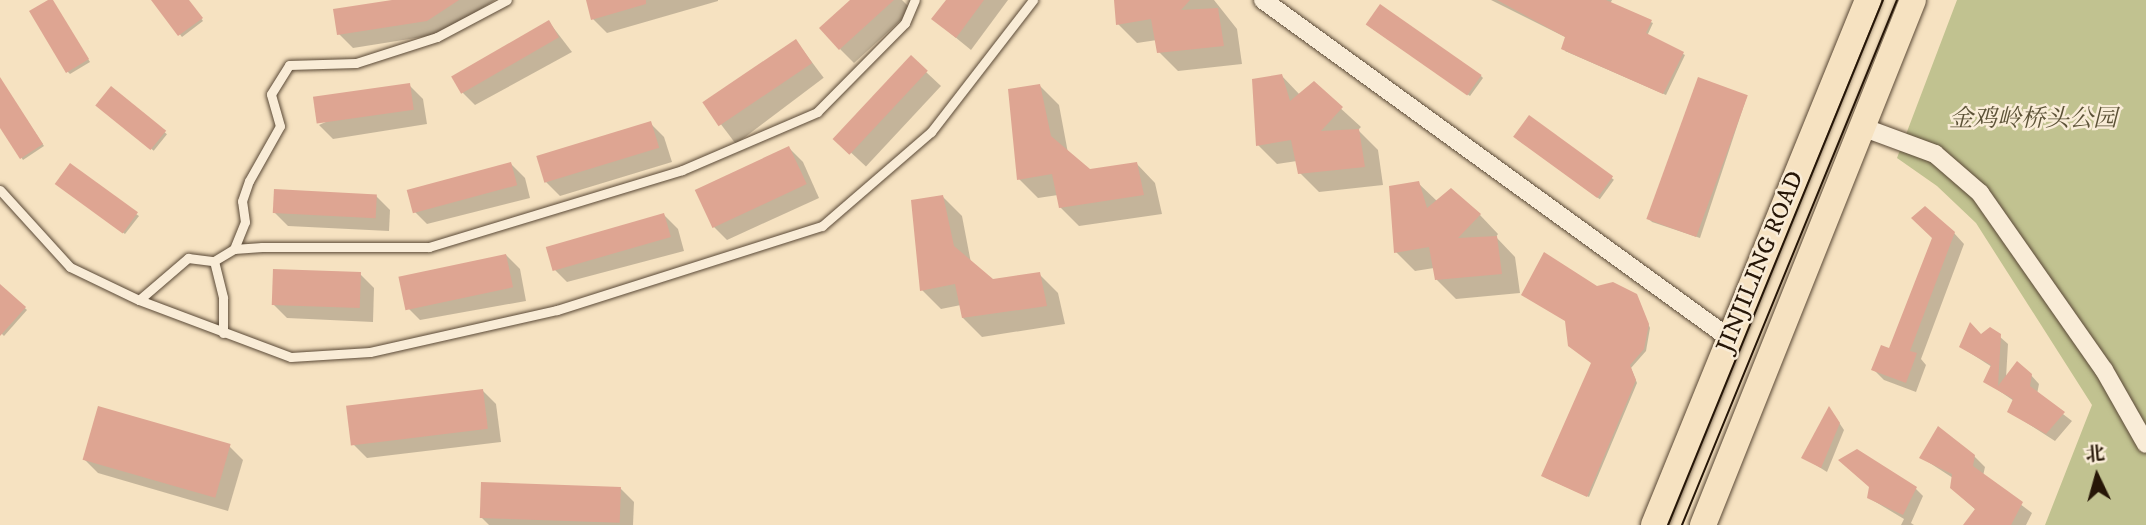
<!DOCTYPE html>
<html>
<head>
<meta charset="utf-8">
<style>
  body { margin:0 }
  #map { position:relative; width:2146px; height:525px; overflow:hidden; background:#f6e2c1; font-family:"IM FELL DW Pica","Noto Serif SC",serif }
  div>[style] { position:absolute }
  .green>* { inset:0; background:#c1c290 }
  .shadow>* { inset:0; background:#0003; transform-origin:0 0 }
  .building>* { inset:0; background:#dea592; transform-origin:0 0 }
  .roads { filter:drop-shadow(0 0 2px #5a4936) drop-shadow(0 0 2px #5a4936) }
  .lane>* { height:9px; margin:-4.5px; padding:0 4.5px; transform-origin:4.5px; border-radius:4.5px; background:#f9ecd7 }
  .street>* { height:18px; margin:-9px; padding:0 9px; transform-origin:9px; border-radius:9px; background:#f9ecd7 }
  .primary>* { height:26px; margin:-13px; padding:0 13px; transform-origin:13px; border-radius:13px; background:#f6e2c1 }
  .tram>* { height:2px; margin:-1px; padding:0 1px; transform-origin:1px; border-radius:1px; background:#261607 }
  span { translate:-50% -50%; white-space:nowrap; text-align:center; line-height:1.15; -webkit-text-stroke:5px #f9ecd7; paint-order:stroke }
  .park-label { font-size:24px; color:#5c5237; font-style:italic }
  .street-label { font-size:24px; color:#261607 }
  .north { position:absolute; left:2062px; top:441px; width:70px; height:70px; -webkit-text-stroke:5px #f9ecd7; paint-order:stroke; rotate:355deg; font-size:19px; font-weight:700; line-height:28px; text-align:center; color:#261607 }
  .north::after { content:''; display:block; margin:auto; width:24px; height:32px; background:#261607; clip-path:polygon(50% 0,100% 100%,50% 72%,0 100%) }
</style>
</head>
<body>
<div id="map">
  <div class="green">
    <i style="clip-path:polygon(1957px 0,2146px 0,2146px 525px,2045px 525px,2092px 405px,1976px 223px,1937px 186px,1897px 158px)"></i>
  </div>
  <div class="shadow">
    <i style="clip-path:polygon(51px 0,90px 62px,70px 74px,68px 72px)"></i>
    <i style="clip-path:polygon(153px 0,188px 0,203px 21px,182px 37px)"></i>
    <i style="clip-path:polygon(403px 0,495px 0,441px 34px,353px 48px,339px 34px)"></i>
    <i style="clip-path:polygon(587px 0,718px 0,718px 1px,607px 33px,593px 19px)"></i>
    <i style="clip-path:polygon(852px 0,902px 0,912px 10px,854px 63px,840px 49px)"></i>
    <i style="clip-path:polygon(948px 0,1008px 0,971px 50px,933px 19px)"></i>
    <i style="clip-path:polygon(1116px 0,1214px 0,1237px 29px,1242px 64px,1178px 71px,1159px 52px,1157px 40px,1137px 43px,1118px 24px)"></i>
    <i style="clip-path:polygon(1491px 0,1612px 0,1610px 4px,1653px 23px,1647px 36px,1685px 55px,1666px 95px,1565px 51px,1567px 38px)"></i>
    <i style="clip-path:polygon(549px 22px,572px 52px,475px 105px,461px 91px)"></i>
    <i style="clip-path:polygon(1370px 27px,1481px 76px,1483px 78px,1470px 96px)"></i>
    <i style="left:796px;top:41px;width:46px;height:110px;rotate:53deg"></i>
    <i style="left:911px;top:58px;width:41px;height:110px;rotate:43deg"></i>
    <i style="clip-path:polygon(1281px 75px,1300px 95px,1314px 84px,1361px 127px,1358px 130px,1378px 150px,1383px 185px,1319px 192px,1300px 173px,1297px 161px,1277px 164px,1258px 145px)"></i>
    <i style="clip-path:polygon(0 79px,44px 146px,23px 160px,0 125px)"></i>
    <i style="clip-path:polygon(409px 85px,423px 99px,427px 124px,333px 139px,319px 125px)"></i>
    <i style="clip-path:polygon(1040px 86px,1059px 105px,1068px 153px,1089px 171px,1136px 163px,1155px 183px,1162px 214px,1079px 226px,1060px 207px,1058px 195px,1038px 198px,1019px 179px)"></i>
    <i style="left:111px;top:89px;width:72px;height:21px;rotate:39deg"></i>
    <i style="clip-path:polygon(1747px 96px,1700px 238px,1652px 222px,1650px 220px)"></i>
    <i style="left:1529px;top:118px;width:105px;height:24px;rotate:36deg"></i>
    <i style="clip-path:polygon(650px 123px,664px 137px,672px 162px,560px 196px,546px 182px)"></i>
    <i style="clip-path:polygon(789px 148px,803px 162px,819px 198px,727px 240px,713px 226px)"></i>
    <i style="clip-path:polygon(511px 164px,525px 178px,530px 198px,427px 224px,413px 210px)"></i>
    <i style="clip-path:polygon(1418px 183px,1438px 202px,1480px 215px,1498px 234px,1496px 237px,1515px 257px,1520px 293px,1456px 299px,1437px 280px,1434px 268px,1415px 271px,1396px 252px)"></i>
    <i style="clip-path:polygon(59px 186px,136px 214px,139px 216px,125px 234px)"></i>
    <i style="clip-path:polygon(376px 196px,390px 210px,389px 231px,288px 226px,274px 212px)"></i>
    <i style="clip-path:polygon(943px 197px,962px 216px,971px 263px,992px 281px,1039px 274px,1058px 293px,1065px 324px,982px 337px,963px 318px,961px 305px,941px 309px,922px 290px)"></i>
    <i style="clip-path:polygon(664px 215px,678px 229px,684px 251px,567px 282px,553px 268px)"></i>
    <i style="clip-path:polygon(1954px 233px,1964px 244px,1921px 359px,1926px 365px,1916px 392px,1884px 380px,1874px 370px,1890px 350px)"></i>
    <i style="clip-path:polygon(506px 255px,520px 269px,526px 301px,420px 320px,406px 306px)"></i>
    <i style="clip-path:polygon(360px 274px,374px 288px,373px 322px,287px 318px,273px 304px)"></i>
    <i style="clip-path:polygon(0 286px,27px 310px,4px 336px,0 332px)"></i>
    <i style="clip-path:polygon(1596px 288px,1636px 295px,1650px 328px,1646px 351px,1631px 368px,1637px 383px,1589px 497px,1546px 478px,1592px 363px)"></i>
    <i style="clip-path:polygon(1981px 336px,1999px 336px,2008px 344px,2006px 378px,2031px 375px,2039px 384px,2037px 394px,2072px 421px,2055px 441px,2010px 412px,2014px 401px,1985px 381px,1992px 367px,1961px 347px)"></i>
    <i style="clip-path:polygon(482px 390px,496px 404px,501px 442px,367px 458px,353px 444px)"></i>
    <i style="clip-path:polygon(1830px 409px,1844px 430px,1827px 472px,1803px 457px)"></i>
    <i style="clip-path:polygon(229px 446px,243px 460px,228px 511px,98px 473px,84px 459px)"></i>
    <i style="clip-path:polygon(1974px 456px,1985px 467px,1983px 476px,2032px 513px,2026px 525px,1973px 525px,1976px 510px,1952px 488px,1953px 478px,1922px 458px)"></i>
    <i style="clip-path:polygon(620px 488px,634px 502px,633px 525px,489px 525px,481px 517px)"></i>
    <i style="clip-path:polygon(1915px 488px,1923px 496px,1911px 523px,1914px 525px,1901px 525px,1904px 519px,1869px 498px)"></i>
  </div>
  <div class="building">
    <i style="clip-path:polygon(48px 0,53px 0,89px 59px,66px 73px,29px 11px)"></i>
    <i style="clip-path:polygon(151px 0,189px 0,203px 18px,178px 36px)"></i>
    <i style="clip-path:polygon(392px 0,459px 0,427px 21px,337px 35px,333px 9px)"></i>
    <i style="clip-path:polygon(586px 0,646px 0,646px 4px,591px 20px)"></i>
    <i style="clip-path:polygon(850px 0,894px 0,839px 50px,819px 28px)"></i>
    <i style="clip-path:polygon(946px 0,984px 0,956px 38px,931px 19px)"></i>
    <i style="clip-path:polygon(1114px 0,1190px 0,1181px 10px,1218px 8px,1224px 46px,1157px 53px,1151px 19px,1116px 25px)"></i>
    <i style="clip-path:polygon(1497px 0,1606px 0,1652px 20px,1646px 33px,1684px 52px,1663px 94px,1561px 49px,1565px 37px)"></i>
    <i style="left:1380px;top:4px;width:124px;height:25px;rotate:35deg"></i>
    <i style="left:549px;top:20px;width:20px;height:113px;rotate:60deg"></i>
    <i style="left:796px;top:39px;width:29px;height:113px;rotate:56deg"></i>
    <i style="left:911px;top:55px;width:23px;height:115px;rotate:43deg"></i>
    <i style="clip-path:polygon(1282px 74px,1290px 101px,1314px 81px,1343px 107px,1321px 131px,1359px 129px,1365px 167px,1298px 174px,1291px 140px,1256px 146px,1252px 79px)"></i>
    <i style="clip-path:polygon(0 77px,43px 144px,20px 159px,0 128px)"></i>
    <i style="left:1698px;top:77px;width:53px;height:151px;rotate:20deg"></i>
    <i style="left:410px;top:83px;width:27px;height:98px;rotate:82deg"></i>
    <i style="clip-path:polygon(1040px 84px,1051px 136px,1090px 169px,1137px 162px,1144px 195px,1059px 208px,1052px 174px,1017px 180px,1008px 89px)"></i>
    <i style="left:111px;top:86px;width:71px;height:25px;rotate:39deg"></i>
    <i style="left:1529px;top:115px;width:104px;height:27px;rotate:36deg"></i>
    <i style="left:651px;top:121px;width:28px;height:120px;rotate:73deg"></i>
    <i style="left:789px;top:146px;width:42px;height:104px;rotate:65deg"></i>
    <i style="left:511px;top:162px;width:24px;height:108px;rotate:75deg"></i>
    <i style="left:70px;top:163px;width:84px;height:26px;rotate:36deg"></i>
    <i style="clip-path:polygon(1419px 181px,1427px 208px,1451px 188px,1481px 214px,1458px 238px,1497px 236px,1502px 274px,1435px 280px,1429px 247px,1394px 253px,1389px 186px)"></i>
    <i style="left:274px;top:189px;width:103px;height:24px;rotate:3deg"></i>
    <i style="clip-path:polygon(943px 195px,954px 246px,993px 279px,1040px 272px,1047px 306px,962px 318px,955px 284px,920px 291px,911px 200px)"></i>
    <i style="clip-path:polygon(1925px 206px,1955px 232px,1910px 351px,1917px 353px,1906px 383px,1871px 370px,1881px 345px,1889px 348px,1932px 238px,1911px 218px)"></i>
    <i style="left:664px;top:213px;width:25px;height:123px;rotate:74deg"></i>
    <i style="clip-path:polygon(1544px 252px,1597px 286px,1613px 282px,1637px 294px,1649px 324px,1644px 349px,1630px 365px,1636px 380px,1587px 497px,1541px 476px,1591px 363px,1568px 346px,1565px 321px,1521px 295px)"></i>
    <i style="left:506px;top:254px;width:34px;height:110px;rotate:78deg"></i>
    <i style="left:273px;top:269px;width:88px;height:36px;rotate:2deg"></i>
    <i style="clip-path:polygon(0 284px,26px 307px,0 336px)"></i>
    <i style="clip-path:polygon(1970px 322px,1981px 334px,1990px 327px,2001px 334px,1998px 386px,2017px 361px,2032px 374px,2030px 386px,2065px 412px,2046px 434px,2007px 412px,2013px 399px,1983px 382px,1991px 365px,1959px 347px)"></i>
    <i style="left:483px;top:389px;width:40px;height:138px;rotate:83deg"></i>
    <i style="left:98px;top:406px;width:138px;height:56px;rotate:16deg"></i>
    <i style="clip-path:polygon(1829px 406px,1840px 423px,1821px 468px,1801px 458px)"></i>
    <i style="clip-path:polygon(1938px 426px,1975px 455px,1973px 466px,2023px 502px,2011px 525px,1963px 525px,1975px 509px,1950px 488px,1952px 474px,1919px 458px)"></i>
    <i style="clip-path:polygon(1857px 449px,1917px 487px,1903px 515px,1867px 498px,1869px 487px,1838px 460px)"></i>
    <i style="left:481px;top:482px;width:140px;height:36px;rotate:2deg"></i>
  </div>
  <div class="roads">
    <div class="lane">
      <i style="left:0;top:190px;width:104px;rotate:47.7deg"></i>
      <i style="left:70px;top:267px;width:76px;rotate:25.6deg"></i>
      <i style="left:139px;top:300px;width:162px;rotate:20.6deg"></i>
      <i style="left:291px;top:357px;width:79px;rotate:-3.6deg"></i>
      <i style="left:370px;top:352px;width:192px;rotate:-12.7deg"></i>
      <i style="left:557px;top:310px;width:278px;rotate:-17.6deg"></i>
      <i style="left:822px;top:226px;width:144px;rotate:-40.8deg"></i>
      <i style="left:931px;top:132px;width:167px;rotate:-52.3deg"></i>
      <i style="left:234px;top:249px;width:29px;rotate:-68deg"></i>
      <i style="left:245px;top:222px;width:21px;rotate:-98deg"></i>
      <i style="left:242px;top:201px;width:21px;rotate:-71deg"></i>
      <i style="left:249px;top:181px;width:63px;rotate:-60.6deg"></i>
      <i style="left:280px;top:126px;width:33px;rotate:-106deg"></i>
      <i style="left:271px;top:94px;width:34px;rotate:-58deg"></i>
      <i style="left:289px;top:65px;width:67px;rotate:-1.7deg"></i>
      <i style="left:356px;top:63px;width:85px;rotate:-17.8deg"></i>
      <i style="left:437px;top:37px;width:79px;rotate:-27.9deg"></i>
      <i style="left:214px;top:261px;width:23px;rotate:-31deg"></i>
      <i style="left:234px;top:249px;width:28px;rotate:-4deg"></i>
      <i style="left:262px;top:247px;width:167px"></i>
      <i style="left:429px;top:247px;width:264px;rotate:-16.9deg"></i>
      <i style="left:682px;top:170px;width:147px;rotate:-23.2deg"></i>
      <i style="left:817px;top:112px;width:125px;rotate:-45.3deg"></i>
      <i style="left:905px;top:23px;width:25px;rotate:-67deg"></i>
      <i style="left:139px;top:300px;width:65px;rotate:-40.6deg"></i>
      <i style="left:188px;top:258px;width:26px;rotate:7deg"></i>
      <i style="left:214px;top:261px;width:38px;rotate:76deg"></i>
      <i style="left:223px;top:298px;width:35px;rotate:90deg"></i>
    </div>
    <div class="street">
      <i style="left:1263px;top:0;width:576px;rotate:35.95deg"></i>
      <i style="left:1862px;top:127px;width:78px;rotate:20.3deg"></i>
      <i style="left:1935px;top:154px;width:60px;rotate:40.9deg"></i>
      <i style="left:1980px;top:193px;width:216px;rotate:55deg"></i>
      <i style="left:2104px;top:370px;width:85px;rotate:60.4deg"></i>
    </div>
    <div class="primary">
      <i style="left:1654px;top:525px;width:567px;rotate:-67.82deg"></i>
      <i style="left:1703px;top:525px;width:565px;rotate:-68.2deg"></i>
    </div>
  </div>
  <div class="tram">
    <i style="left:1668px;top:525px;width:567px;rotate:-67.73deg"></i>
    <i style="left:1682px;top:525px;width:567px;rotate:-67.73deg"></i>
  </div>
  <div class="park-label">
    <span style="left:2033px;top:120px">金鸡岭桥头公园</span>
  </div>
  <div class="street-label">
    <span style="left:1761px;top:262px;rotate:-68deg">JINJILING ROAD</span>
  </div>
  <div class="north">北</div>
</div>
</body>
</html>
